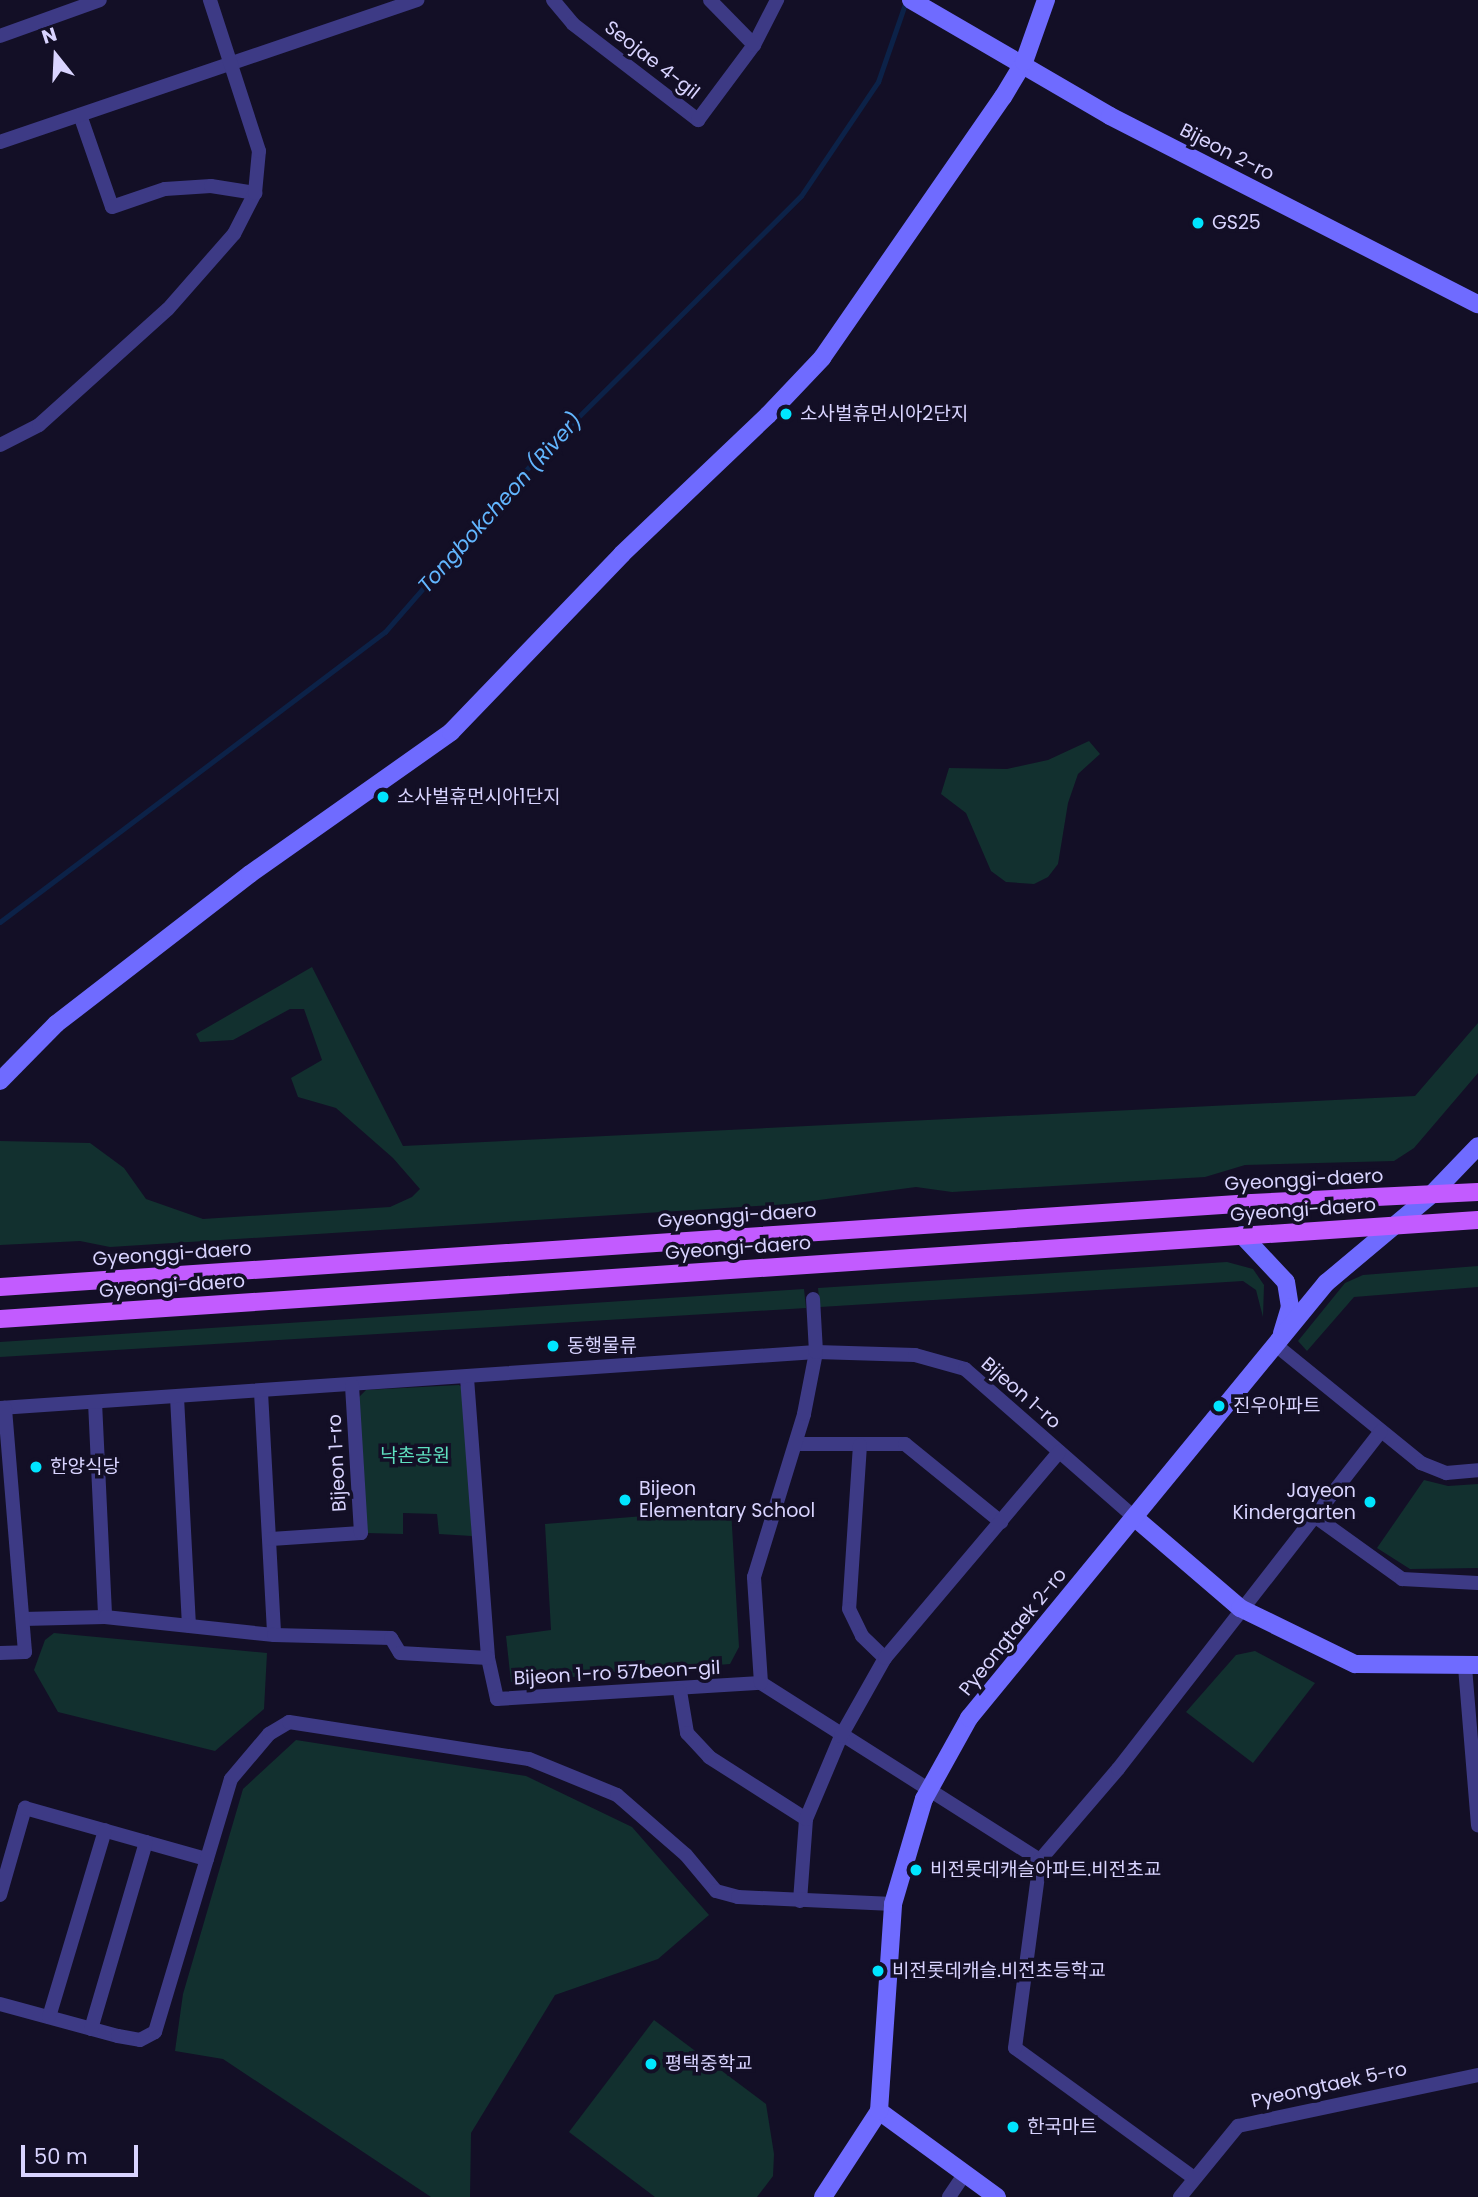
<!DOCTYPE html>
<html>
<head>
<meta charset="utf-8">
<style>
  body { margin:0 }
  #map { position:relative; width:1478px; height:2197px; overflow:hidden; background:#130f26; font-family:Poppins,"Noto Sans KR",sans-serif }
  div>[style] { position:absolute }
  .green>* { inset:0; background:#12302f }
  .stream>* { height:4.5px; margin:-2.25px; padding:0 2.25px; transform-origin:2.25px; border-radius:2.25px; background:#0c2248 }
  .street>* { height:14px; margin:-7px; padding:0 7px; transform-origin:7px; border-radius:7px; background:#3d3a85 }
  .secondary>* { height:18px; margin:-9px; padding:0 9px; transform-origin:9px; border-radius:9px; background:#6f6bff }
  .primary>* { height:18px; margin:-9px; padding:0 9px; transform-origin:9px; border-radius:9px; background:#c25bff }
  .dots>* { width:19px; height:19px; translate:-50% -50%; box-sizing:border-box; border:4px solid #130f26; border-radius:50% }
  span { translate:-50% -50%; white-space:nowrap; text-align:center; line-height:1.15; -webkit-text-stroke:7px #130f26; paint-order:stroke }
  .street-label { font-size:19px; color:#d9d4ff }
  .poi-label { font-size:19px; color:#d9d4ff }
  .left { translate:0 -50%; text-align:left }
  .right { translate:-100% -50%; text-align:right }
  .park-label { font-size:19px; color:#5fe0c0 }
  .water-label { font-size:21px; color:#62b6ff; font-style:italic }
  .north { position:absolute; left:21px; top:21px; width:70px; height:70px; -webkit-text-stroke:5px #130f26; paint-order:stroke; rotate:342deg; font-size:19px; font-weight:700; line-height:28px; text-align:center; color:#d9d4ff }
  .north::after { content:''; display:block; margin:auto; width:24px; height:32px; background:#d9d4ff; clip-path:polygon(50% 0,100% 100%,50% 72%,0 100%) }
  .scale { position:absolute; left:21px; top:2145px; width:117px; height:32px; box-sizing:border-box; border:4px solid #d9d4ff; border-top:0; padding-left:9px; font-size:21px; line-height:24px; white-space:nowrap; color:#d9d4ff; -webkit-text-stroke:5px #130f26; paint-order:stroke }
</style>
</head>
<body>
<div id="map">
  <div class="green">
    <i style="clip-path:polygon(1089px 741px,1100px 754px,1078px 774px,1068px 803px,1058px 864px,1048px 877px,1034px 884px,1006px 882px,991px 871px,966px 813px,941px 794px,949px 768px,1007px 769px,1048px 760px)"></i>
    <i style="clip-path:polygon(312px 967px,403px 1146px,1415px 1096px,1478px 1023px,1478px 1073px,1414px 1148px,1394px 1161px,1245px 1165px,1205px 1177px,952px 1192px,916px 1187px,789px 1204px,110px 1247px,80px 1241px,0 1245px,0 1141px,90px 1143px,124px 1168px,146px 1199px,203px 1219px,390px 1207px,412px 1197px,420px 1189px,393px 1158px,336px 1108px,298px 1097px,291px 1078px,322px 1060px,304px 1009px,290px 1009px,233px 1040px,200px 1042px,196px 1034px)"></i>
    <i style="clip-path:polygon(1227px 1262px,1253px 1269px,1264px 1285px,1263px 1317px,1256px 1290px,1243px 1281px,820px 1307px,818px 1288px)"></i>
    <i style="clip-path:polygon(1478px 1266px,1478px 1287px,1354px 1297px,1307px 1351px,1298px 1341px,1345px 1283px,1363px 1275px)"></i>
    <i style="clip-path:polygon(804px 1289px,806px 1308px,0 1357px,0 1342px)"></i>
    <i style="clip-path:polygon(459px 1385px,465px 1390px,472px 1536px,439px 1534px,437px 1514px,403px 1513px,403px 1534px,367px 1533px,357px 1399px,366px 1390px)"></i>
    <i style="clip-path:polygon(1424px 1480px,1448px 1486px,1478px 1484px,1478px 1568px,1410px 1569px,1377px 1548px)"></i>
    <i style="clip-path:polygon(731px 1509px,739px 1647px,730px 1664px,511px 1682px,506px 1636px,551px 1630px,545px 1524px)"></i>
    <i style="clip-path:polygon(54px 1633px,267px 1653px,264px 1709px,215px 1751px,58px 1712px,34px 1670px,45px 1640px)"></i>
    <i style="clip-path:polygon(1255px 1651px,1315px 1683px,1253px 1763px,1186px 1712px,1236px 1655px)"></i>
    <i style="clip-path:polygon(296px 1740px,526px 1776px,632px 1827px,709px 1915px,658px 1959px,555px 1995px,471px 2133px,470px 2197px,431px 2197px,223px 2059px,175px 2051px,183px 1994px,243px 1789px)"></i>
    <i style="clip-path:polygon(654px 2020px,766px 2104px,774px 2154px,773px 2176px,757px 2197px,655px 2197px,569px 2132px)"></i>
  </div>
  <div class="stream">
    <i style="left:0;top:922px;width:482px;rotate:-37deg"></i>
    <i style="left:385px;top:632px;width:227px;rotate:-48.9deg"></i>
    <i style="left:534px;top:461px;width:376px;rotate:-44.8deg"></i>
    <i style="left:801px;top:196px;width:138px;rotate:-56deg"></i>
    <i style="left:878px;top:82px;width:86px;rotate:-70.9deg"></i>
  </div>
  <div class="street">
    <i style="left:553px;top:0;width:31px;rotate:50deg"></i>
    <i style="left:573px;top:24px;width:158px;rotate:37.5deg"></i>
    <i style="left:698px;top:120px;width:94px;rotate:-53.3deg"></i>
    <i style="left:754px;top:45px;width:51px;rotate:-62.9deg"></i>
    <i style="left:710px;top:0;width:63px;rotate:45.6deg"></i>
    <i style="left:0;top:36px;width:106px;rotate:-19.8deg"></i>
    <i style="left:80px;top:115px;width:97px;rotate:70.8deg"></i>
    <i style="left:112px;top:207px;width:56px;rotate:-18.8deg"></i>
    <i style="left:165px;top:189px;width:46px;rotate:-3.7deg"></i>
    <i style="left:211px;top:186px;width:45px;rotate:9deg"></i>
    <i style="left:0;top:142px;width:441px;rotate:-18.8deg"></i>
    <i style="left:0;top:445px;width:44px;rotate:-27.1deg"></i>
    <i style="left:39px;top:425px;width:173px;rotate:-42deg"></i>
    <i style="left:168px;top:309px;width:100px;rotate:-48.7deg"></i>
    <i style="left:234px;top:234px;width:46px;rotate:-62.9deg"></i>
    <i style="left:255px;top:193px;width:42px;rotate:-84.6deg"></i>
    <i style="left:259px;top:151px;width:159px;rotate:-108deg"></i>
    <i style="left:1277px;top:1346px;width:186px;rotate:39.1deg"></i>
    <i style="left:1421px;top:1463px;width:27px;rotate:22deg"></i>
    <i style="left:1446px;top:1473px;width:32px;rotate:-5deg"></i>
    <i style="left:467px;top:1378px;width:281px;rotate:85.7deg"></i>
    <i style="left:488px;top:1658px;width:42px;rotate:77.6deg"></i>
    <i style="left:497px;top:1699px;width:264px;rotate:-3.5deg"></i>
    <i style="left:761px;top:1683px;width:330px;rotate:32.4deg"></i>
    <i style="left:261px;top:1392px;width:243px;rotate:86.9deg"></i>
    <i style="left:177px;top:1397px;width:229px;rotate:87deg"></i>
    <i style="left:95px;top:1402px;width:215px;rotate:87.3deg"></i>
    <i style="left:0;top:1408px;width:818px;rotate:-3.93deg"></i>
    <i style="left:816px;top:1352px;width:99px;rotate:1.7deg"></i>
    <i style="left:915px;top:1355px;width:52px;rotate:15.6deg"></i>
    <i style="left:965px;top:1369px;width:225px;rotate:41.2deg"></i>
    <i style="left:797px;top:1444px;width:108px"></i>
    <i style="left:905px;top:1444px;width:124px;rotate:39.1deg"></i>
    <i style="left:860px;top:1445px;width:164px;rotate:93.8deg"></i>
    <i style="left:849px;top:1609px;width:30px;rotate:64deg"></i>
    <i style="left:862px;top:1636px;width:32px;rotate:44deg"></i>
    <i style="left:1313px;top:1515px;width:110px;rotate:35.7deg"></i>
    <i style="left:1402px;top:1579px;width:76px;rotate:3deg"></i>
    <i style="left:271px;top:1539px;width:90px;rotate:-3.8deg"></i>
    <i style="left:361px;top:1533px;width:148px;rotate:-93.5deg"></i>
    <i style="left:23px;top:1619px;width:82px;rotate:-1.4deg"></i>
    <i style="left:105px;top:1617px;width:170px;rotate:6.1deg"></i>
    <i style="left:274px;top:1635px;width:117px;rotate:1.5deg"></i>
    <i style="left:391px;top:1638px;width:17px;rotate:59deg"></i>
    <i style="left:400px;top:1653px;width:88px;rotate:3.3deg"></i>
    <i style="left:0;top:1653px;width:25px;rotate:-2deg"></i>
    <i style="left:25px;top:1652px;width:245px;rotate:-94.7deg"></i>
    <i style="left:1465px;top:1667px;width:159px;rotate:85.3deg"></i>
    <i style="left:761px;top:1683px;width:106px;rotate:-93.8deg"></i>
    <i style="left:754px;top:1577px;width:170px;rotate:-72.9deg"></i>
    <i style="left:804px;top:1414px;width:63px;rotate:-79deg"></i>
    <i style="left:816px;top:1352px;width:53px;rotate:-93.2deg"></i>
    <i style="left:680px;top:1691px;width:43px;rotate:80.5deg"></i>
    <i style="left:687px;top:1733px;width:33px;rotate:47deg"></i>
    <i style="left:709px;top:1757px;width:115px;rotate:32.6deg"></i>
    <i style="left:0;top:1895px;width:91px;rotate:-74deg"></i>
    <i style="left:25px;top:1808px;width:189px;rotate:15.7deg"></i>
    <i style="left:800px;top:1901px;width:82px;rotate:-85.8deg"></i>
    <i style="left:806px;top:1819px;width:90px;rotate:-67.1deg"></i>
    <i style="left:841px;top:1736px;width:90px;rotate:-60.6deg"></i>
    <i style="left:885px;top:1658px;width:270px;rotate:-49.8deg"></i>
    <i style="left:0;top:2004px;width:122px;rotate:15.2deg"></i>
    <i style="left:118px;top:2036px;width:22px;rotate:10deg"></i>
    <i style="left:140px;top:2040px;width:17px;rotate:-28deg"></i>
    <i style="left:155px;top:2032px;width:264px;rotate:-73.3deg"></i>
    <i style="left:231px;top:1779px;width:59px;rotate:-49.8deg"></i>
    <i style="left:269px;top:1734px;width:23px;rotate:-31deg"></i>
    <i style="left:289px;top:1722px;width:243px;rotate:8.8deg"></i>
    <i style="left:529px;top:1759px;width:95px;rotate:22.2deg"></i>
    <i style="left:617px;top:1795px;width:91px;rotate:41deg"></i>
    <i style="left:686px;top:1855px;width:47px;rotate:50.2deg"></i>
    <i style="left:716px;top:1891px;width:23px;rotate:15deg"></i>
    <i style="left:738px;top:1897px;width:155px;rotate:2.6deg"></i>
    <i style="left:49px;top:2017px;width:195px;rotate:-73.3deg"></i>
    <i style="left:91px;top:2029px;width:195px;rotate:-73.6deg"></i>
    <i style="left:1194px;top:2178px;width:221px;rotate:-144deg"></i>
    <i style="left:1015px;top:2048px;width:190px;rotate:-82.4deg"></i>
    <i style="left:1040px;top:1860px;width:120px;rotate:-49.4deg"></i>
    <i style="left:1118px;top:1769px;width:428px;rotate:-52.1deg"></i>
    <i style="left:949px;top:2197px;width:29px;rotate:-56deg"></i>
    <i style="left:1180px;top:2197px;width:92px;rotate:-50.8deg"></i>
    <i style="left:1238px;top:2126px;width:245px;rotate:-12deg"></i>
  </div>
  <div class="secondary">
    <i style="left:911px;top:0;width:230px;rotate:30.2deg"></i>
    <i style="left:1110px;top:116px;width:413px;rotate:27.1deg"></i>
    <i style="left:0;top:1081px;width:80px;rotate:-45.5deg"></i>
    <i style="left:56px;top:1024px;width:245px;rotate:-37.7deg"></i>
    <i style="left:250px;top:874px;width:246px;rotate:-35.2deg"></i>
    <i style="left:451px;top:732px;width:247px;rotate:-46.1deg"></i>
    <i style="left:622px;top:554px;width:202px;rotate:-43.6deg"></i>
    <i style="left:768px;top:415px;width:79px;rotate:-46.5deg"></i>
    <i style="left:822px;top:358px;width:318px;rotate:-55.3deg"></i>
    <i style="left:1003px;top:97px;width:41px;rotate:-59deg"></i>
    <i style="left:1024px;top:62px;width:66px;rotate:-70.5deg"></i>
    <i style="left:1242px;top:1235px;width:64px;rotate:46.9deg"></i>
    <i style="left:1286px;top:1282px;width:25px;rotate:81deg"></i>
    <i style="left:1290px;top:1307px;width:28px;rotate:107deg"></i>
    <i style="left:1134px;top:1517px;width:140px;rotate:40.6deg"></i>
    <i style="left:1240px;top:1608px;width:128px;rotate:26deg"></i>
    <i style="left:1355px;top:1664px;width:123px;rotate:0.5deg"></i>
    <i style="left:879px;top:2111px;width:146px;rotate:36.1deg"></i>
    <i style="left:823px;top:2197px;width:103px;rotate:-56.9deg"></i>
    <i style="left:879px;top:2111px;width:207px;rotate:-86.1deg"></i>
    <i style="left:893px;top:1904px;width:109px;rotate:-73.6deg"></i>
    <i style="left:924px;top:1799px;width:93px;rotate:-60.9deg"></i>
    <i style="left:969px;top:1718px;width:563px;rotate:-50.62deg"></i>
    <i style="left:1326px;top:1283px;width:138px;rotate:-40deg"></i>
    <i style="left:1432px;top:1194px;width:66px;rotate:-46.2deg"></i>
  </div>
  <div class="primary">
    <i style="left:0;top:1287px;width:1255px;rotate:-3.84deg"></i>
    <i style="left:1252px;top:1203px;width:226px;rotate:-2.8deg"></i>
    <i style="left:0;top:1319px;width:1481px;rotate:-3.83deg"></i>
  </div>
  <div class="dots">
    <i style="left:1198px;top:223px;background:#00e5ff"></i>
    <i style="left:786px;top:414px;background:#00e5ff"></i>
    <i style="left:383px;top:797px;background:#00e5ff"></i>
    <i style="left:553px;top:1346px;background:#00e5ff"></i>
    <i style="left:1219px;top:1406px;background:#00e5ff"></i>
    <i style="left:36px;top:1467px;background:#00e5ff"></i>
    <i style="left:625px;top:1500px;background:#00e5ff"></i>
    <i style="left:1370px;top:1502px;background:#00e5ff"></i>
    <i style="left:916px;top:1870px;background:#00e5ff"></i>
    <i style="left:878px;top:1971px;background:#00e5ff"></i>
    <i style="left:651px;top:2064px;background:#00e5ff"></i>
    <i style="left:1013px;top:2127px;background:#00e5ff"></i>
  </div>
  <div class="street-label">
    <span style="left:652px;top:60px;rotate:38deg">Seojae 4-gil</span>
    <span style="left:1227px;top:152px;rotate:27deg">Bijeon 2-ro</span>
    <span style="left:1304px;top:1180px;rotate:-3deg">Gyeonggi-daero</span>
    <span style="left:1303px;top:1210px;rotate:-4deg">Gyeongi-daero</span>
    <span style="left:737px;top:1216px;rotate:-4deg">Gyeonggi-daero</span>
    <span style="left:738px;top:1248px;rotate:-4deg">Gyeongi-daero</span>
    <span style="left:172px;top:1254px;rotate:-4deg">Gyeonggi-daero</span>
    <span style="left:172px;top:1286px;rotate:-4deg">Gyeongi-daero</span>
    <span style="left:1021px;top:1393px;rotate:41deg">Bijeon 1-ro</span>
    <span style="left:337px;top:1463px;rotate:-93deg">Bijeon 1-ro</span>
    <span style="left:1013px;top:1632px;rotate:-51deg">Pyeongtaek 2-ro</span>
    <span style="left:617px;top:1673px;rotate:-3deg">Bijeon 1-ro 57beon-gil</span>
    <span style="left:1329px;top:2085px;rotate:-12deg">Pyeongtaek 5-ro</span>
  </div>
  <div class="poi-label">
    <span class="left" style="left:1212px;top:223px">GS25</span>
    <span class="left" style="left:800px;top:414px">소사벌휴먼시아2단지</span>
    <span class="left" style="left:397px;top:797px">소사벌휴먼시아1단지</span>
    <span class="left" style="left:567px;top:1346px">동행물류</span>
    <span class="left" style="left:1233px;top:1406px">진우아파트</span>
    <span class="left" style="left:50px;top:1467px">한양식당</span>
    <span class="left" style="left:639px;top:1500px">Bijeon<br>Elementary School</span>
    <span class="right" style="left:1356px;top:1502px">Jayeon<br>Kindergarten</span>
    <span class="left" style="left:930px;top:1870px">비전롯데캐슬아파트.비전초교</span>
    <span class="left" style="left:892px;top:1971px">비전롯데캐슬.비전초등학교</span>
    <span class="left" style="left:665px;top:2064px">평택중학교</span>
    <span class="left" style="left:1027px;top:2127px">한국마트</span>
  </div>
  <div class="park-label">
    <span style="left:415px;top:1456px">낙촌공원</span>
  </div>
  <div class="water-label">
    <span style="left:500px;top:503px;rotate:-48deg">Tongbokcheon (River)</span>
  </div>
  <div class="north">N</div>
  <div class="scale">50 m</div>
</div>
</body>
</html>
